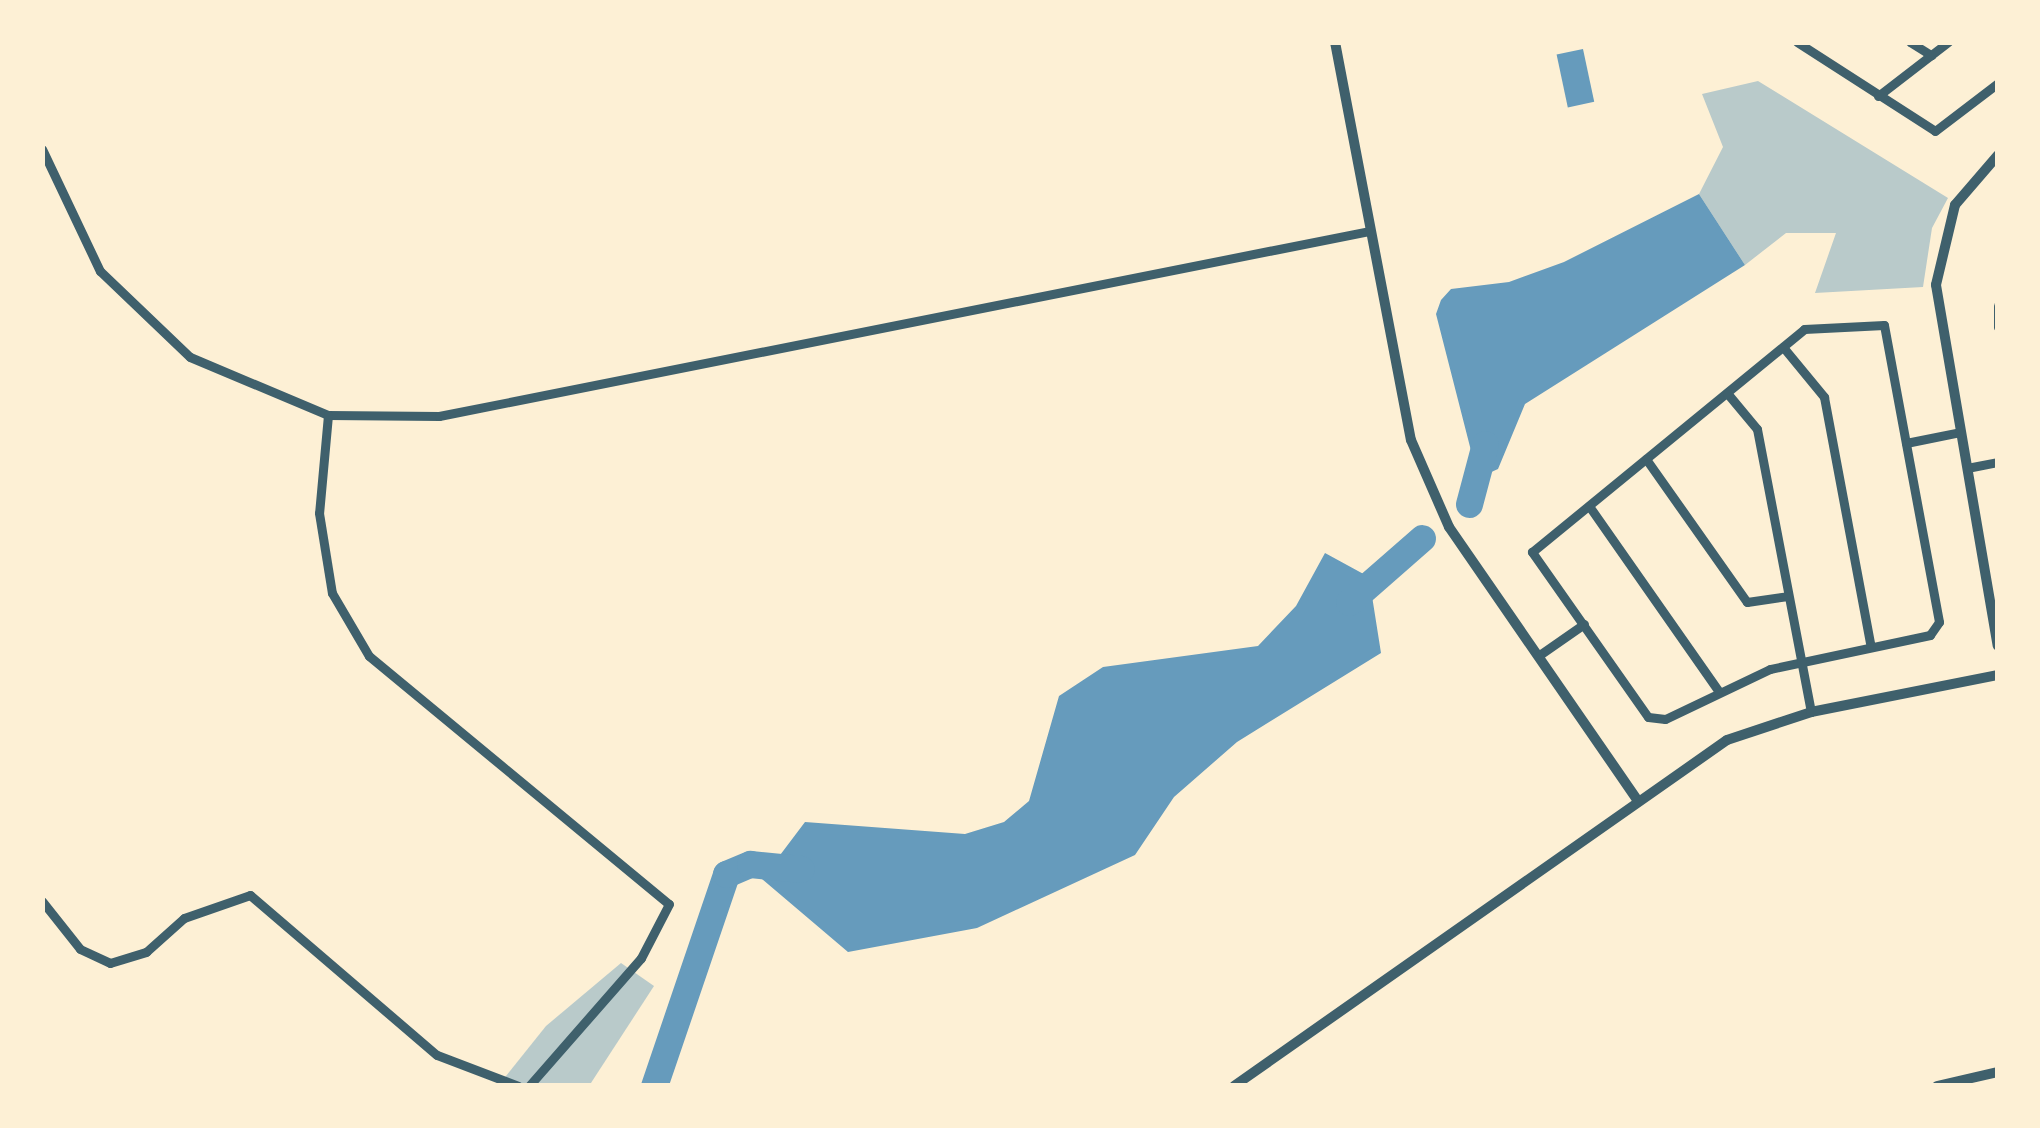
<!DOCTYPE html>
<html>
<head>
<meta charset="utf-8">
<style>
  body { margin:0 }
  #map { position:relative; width:2040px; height:1128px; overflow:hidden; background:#fdf0d5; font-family:"Work Sans",sans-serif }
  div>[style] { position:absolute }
  .green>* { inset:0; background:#b9caca }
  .water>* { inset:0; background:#669bbc; transform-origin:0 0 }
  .river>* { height:27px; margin:-13.5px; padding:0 13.5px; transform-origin:13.5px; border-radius:13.5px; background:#669bbc }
  .minor>* { height:9px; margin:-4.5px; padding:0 4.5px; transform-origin:4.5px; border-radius:4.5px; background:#3f606c }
  .tertiary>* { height:10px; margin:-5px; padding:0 5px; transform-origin:5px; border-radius:5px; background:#3f606c }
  span { translate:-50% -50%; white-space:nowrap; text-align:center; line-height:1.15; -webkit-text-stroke:10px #fdf0d5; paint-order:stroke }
  .frame { position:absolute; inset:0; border:45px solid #fdf0d5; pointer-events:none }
</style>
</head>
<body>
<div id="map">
  <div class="green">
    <i style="clip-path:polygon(1758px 81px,1948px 198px,1932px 228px,1923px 287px,1815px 293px,1836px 233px,1786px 233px,1745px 265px,1699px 194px,1723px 147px,1702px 94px)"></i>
    <i style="clip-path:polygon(621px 963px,654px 986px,589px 1086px,498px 1086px,546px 1026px)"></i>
  </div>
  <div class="water">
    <i style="left:1583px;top:49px;width:54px;height:27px;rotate:78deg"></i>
    <i style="clip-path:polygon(1699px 194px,1745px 265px,1525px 404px,1498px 469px,1478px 478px,1436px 314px,1441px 300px,1451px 289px,1509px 282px,1564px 262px)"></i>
    <i style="clip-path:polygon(1325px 553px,1369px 577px,1381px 653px,1237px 742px,1174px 797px,1135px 855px,977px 928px,848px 952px,762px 879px,805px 822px,965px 834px,1004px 822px,1029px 801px,1059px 696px,1103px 667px,1258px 646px,1296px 606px)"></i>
  </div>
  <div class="river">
    <i style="left:1469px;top:504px;width:62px;rotate:-75.1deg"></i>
    <i style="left:1349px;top:602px;width:97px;rotate:-41.2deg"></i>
    <i style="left:654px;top:1086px;width:224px;rotate:-71.2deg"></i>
    <i style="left:726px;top:874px;width:26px;rotate:-23deg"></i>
    <i style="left:750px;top:864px;width:51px;rotate:5.6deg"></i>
  </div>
  <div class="minor">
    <i style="left:1797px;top:42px;width:164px;rotate:32.8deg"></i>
    <i style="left:1935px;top:131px;width:79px;rotate:-37.3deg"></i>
    <i style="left:1910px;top:42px;width:25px;rotate:32deg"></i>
    <i style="left:1878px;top:96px;width:88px;rotate:-37.6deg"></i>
    <i style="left:42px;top:149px;width:135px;rotate:64.6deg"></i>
    <i style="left:100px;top:271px;width:124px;rotate:43.7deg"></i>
    <i style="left:190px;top:357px;width:150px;rotate:22.8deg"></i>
    <i style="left:328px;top:415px;width:111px;rotate:0.5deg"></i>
    <i style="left:439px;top:416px;width:948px;rotate:-11.25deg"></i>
    <i style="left:1998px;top:306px;width:21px;rotate:90deg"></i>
    <i style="left:1884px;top:325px;width:302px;rotate:79.5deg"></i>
    <i style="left:1939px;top:622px;width:16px;rotate:125deg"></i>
    <i style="left:1930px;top:635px;width:164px;rotate:168deg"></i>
    <i style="left:1770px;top:669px;width:116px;rotate:154.5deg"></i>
    <i style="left:1665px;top:719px;width:17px;rotate:-173deg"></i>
    <i style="left:1648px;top:717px;width:202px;rotate:-125.1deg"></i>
    <i style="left:1532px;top:552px;width:352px;rotate:-39.3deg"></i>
    <i style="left:1804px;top:329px;width:80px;rotate:-2.9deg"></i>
    <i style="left:1783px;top:347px;width:65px;rotate:50.6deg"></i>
    <i style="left:1824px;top:397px;width:254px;rotate:79.4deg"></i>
    <i style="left:1727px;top:393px;width:47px;rotate:50.2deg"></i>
    <i style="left:1757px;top:429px;width:288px;rotate:79.2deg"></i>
    <i style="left:328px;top:415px;width:98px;rotate:95.2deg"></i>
    <i style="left:319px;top:513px;width:81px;rotate:80.8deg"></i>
    <i style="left:332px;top:593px;width:73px;rotate:59.6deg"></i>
    <i style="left:369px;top:656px;width:389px;rotate:39.6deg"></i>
    <i style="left:669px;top:904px;width:61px;rotate:117.4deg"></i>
    <i style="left:641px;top:958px;width:170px;rotate:131.2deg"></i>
    <i style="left:1906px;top:443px;width:55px;rotate:-11.5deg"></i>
    <i style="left:1646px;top:459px;width:175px;rotate:54.8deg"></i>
    <i style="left:1747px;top:602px;width:41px;rotate:-8.3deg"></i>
    <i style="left:1967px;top:468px;width:32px;rotate:-11deg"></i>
    <i style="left:1589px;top:506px;width:225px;rotate:55deg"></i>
    <i style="left:1538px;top:656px;width:56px;rotate:-34.8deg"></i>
    <i style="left:42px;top:901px;width:61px;rotate:51.6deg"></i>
    <i style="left:80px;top:949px;width:33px;rotate:25deg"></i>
    <i style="left:110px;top:963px;width:38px;rotate:-17deg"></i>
    <i style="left:146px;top:952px;width:51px;rotate:-41.8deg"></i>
    <i style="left:184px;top:918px;width:70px;rotate:-19.2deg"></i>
    <i style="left:250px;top:895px;width:246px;rotate:40.6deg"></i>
    <i style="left:437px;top:1055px;width:87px;rotate:20.9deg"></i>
  </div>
  <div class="tertiary">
    <i style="left:1335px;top:42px;width:405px;rotate:79.2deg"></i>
    <i style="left:1411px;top:440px;width:95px;rotate:66.4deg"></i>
    <i style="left:1449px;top:527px;width:329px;rotate:55.4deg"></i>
    <i style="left:1998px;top:155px;width:66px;rotate:130.7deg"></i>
    <i style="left:1955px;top:205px;width:82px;rotate:103.4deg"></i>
    <i style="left:1936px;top:285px;width:366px;rotate:80.3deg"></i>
    <i style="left:1234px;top:1086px;width:602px;rotate:-35.06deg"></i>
    <i style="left:1727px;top:740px;width:89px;rotate:-18.4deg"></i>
    <i style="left:1811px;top:712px;width:191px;rotate:-11.2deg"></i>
    <i style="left:1937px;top:1086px;width:63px;rotate:-12.9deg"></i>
  </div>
  <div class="frame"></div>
</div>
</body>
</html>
